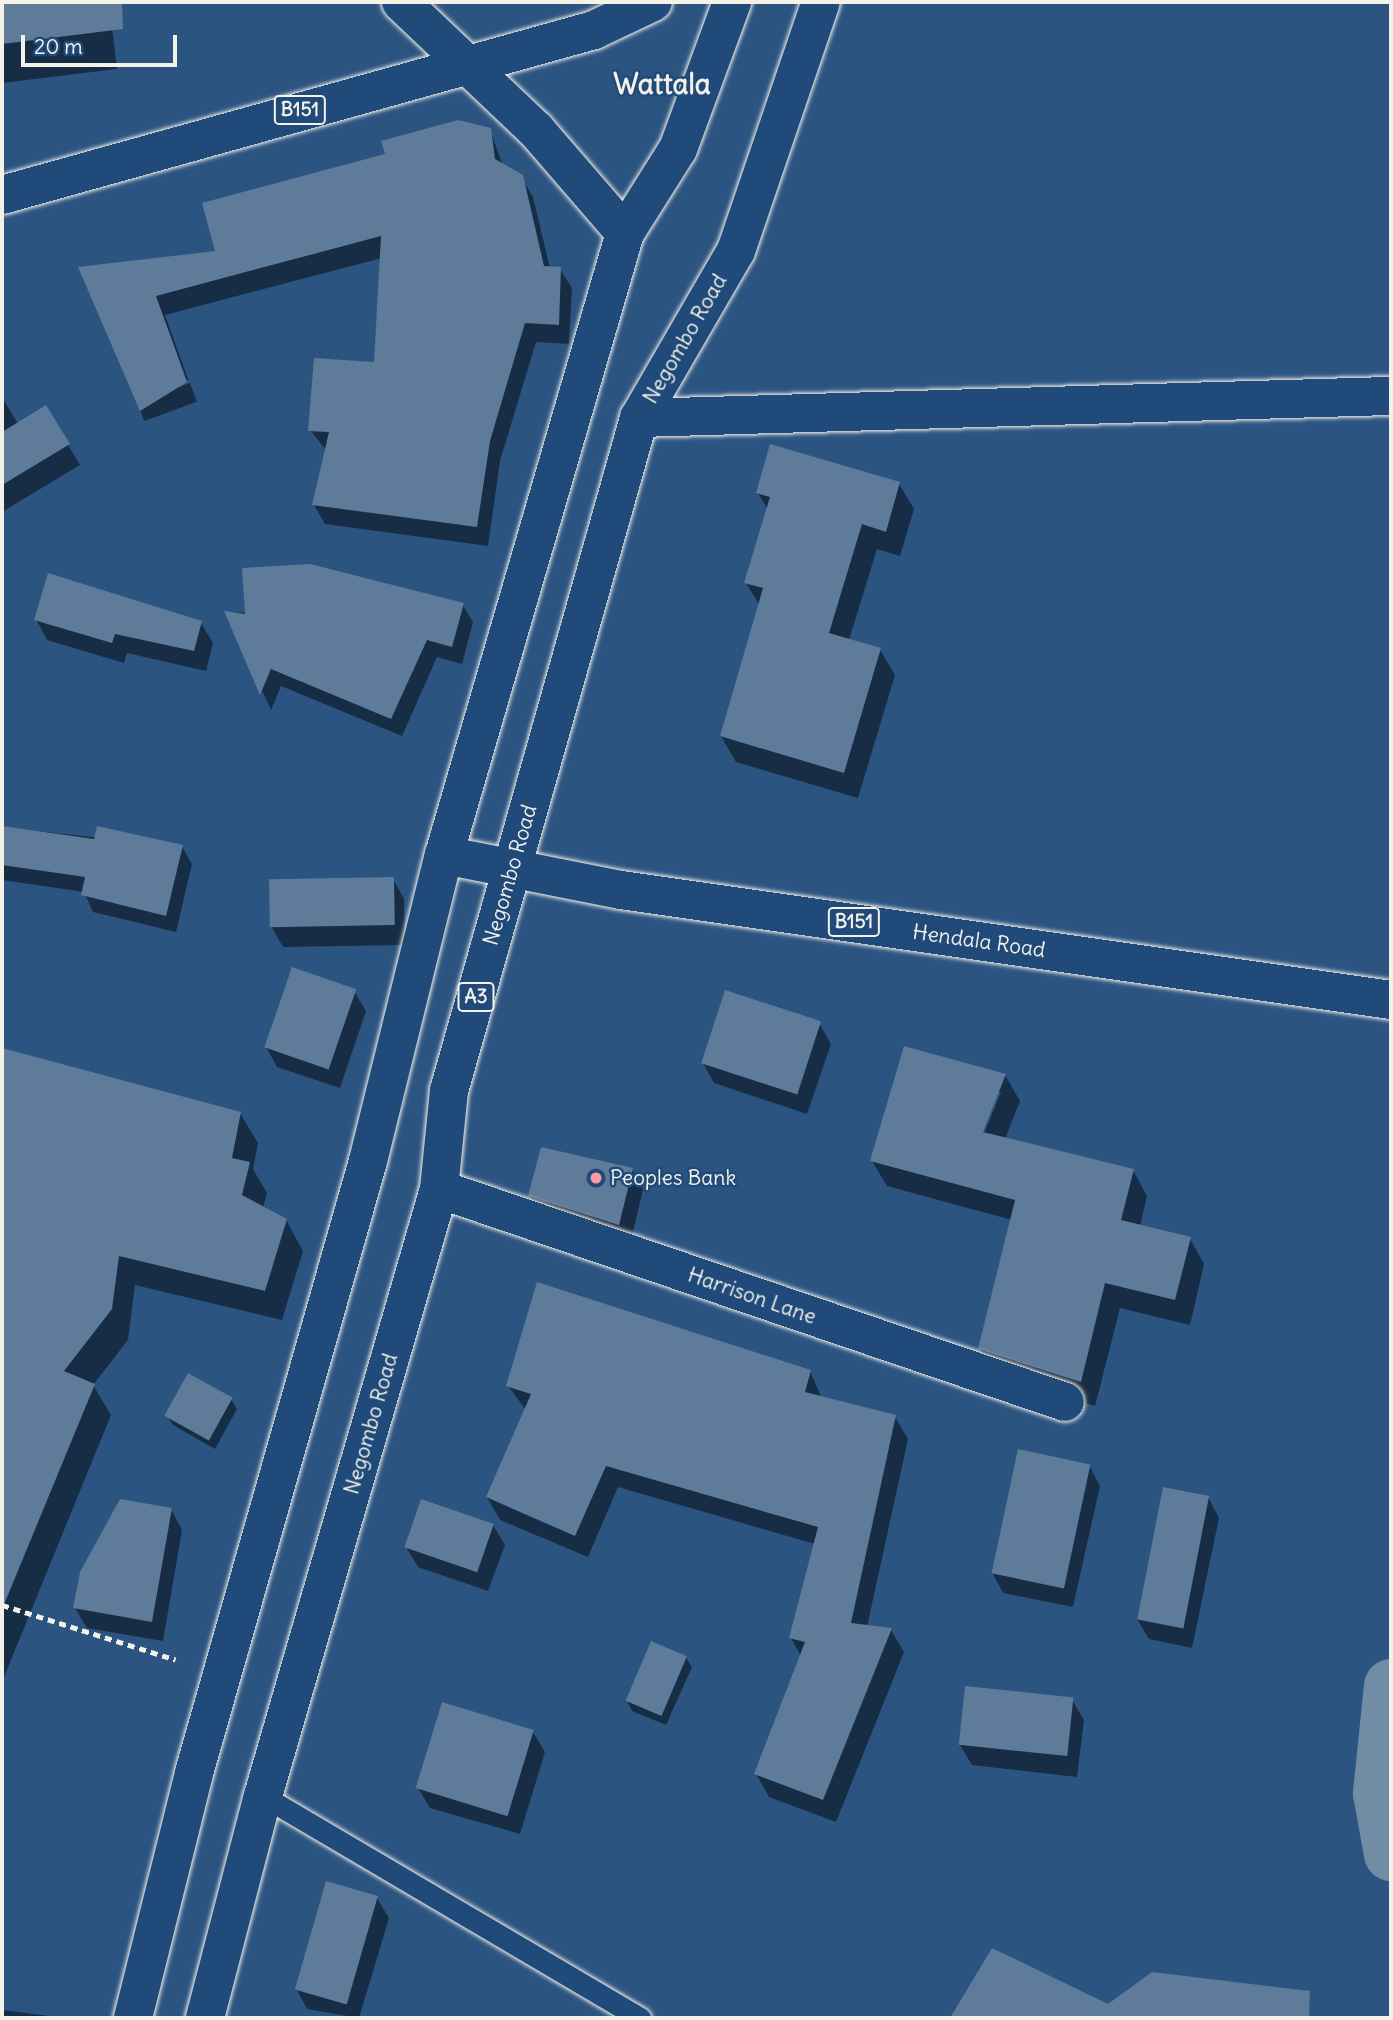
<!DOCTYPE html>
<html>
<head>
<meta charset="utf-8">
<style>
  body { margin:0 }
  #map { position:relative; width:1393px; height:2020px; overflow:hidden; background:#2c5481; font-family:Delius,sans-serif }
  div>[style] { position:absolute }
  .shadow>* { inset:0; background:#0007; transform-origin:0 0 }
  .canal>* { height:54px; margin:-27px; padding:0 27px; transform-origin:27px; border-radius:27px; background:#738ca6 }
  .building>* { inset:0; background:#5e7b9a; transform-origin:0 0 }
  .path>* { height:4.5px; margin-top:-2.25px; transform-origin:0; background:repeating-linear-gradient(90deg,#f4f1e8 0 7px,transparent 0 12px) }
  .roads { filter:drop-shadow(0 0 2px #f4f1e8) drop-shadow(0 0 2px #f4f1e8) }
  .service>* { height:21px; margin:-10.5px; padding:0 10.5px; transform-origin:10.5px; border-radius:10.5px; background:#1f4a7a }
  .minor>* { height:38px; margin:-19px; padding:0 19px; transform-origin:19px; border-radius:19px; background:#1f4a7a }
  .primary>* { height:38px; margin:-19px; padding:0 19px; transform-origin:19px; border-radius:19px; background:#1f4a7a }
  .trunk>* { height:38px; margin:-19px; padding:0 19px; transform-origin:19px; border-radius:19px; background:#1f4a7a }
  .dots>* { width:19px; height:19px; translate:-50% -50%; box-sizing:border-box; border:4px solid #1f4a7a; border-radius:50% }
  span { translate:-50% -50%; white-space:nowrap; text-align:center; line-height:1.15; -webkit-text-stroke:5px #1f4a7a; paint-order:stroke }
  .shield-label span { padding:2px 5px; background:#1f4a7a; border:2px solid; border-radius:5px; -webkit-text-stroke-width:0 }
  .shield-label { font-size:19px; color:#f4f1e8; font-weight:700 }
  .street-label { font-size:21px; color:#f4f1e8 }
  .poi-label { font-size:21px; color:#f4f1e8 }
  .left { translate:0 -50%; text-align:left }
  .district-label { font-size:28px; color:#f4f1e8; font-weight:700 }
  .frame { position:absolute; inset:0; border:4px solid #f4f1e8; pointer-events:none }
  .scale { position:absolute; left:21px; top:35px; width:156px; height:32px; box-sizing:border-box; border:4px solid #f4f1e8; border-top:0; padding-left:9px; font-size:21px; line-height:24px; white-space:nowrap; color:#f4f1e8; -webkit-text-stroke:5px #1f4a7a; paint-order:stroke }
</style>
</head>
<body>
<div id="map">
  <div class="shadow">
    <i style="clip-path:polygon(2px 2px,109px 2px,117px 69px,2px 83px)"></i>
    <i style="clip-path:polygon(490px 130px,503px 166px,521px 177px,533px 197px,550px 268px,560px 269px,572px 288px,569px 344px,536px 342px,500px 461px,488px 546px,325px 524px,314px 505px,326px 450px,310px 430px,375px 364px,382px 258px,165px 315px,188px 379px,141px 409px,81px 269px,217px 252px)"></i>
    <i style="left:190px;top:383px;width:20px;height:56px;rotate:70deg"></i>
    <i style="clip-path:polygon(2px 397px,18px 424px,68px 445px,80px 465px,2px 512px)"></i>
    <i style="clip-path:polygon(899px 484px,914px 509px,900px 556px,877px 549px,849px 640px,880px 650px,895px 675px,858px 798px,736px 762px,721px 736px,760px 606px,746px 583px,768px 510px,758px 493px)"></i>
    <i style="clip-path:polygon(462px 604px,473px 622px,462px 664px,437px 657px,402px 736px,281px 686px,271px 710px,227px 613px)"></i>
    <i style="clip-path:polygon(36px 619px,201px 623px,213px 643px,206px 671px,127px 653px,124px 663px,47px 640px)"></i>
    <i style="clip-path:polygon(2px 827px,182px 847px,192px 864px,176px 932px,93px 912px,84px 892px,2px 880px)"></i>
    <i style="clip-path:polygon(393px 879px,404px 899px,405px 945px,283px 947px,271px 926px)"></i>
    <i style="clip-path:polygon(354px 991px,366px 1011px,340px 1088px,277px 1067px,266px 1047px)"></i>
    <i style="clip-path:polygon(819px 1023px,831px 1044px,807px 1114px,714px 1083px,703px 1063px)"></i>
    <i style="clip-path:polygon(2px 1049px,240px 1113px,258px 1143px,253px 1169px,267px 1193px,263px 1208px,286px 1220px,303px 1251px,282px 1320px,135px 1285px,128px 1340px,93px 1385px,111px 1415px,2px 1682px,2px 1160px,133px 1168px,2px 1131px)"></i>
    <i style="clip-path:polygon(evenodd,1005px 1075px,1020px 1101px,1005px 1139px,1133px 1170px,1147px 1196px,1140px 1226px,1190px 1239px,1204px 1264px,1190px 1325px,1120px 1308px,1095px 1406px,995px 1375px,980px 1349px,1012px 1220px,887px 1186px,872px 1161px,1005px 1075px,997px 1092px,1001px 1092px,981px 1141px,978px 1140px,997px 1092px)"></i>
    <i style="clip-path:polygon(632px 1170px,643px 1190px,630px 1244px,542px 1216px,530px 1196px)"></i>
    <i style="clip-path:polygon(810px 1371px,822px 1399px,895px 1417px,908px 1439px,867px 1627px,891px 1630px,904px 1652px,836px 1822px,769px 1797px,756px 1774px,801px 1656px,791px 1638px,815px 1544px,618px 1487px,588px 1557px,500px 1520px,487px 1497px,526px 1410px,508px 1386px)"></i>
    <i style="clip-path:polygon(231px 1399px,237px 1409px,215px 1449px,173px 1425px,167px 1416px)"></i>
    <i style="clip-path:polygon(1089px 1465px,1100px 1486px,1073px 1607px,1003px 1593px,992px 1572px)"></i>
    <i style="clip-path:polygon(1208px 1497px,1219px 1518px,1192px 1648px,1149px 1639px,1137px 1619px)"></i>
    <i style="clip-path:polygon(171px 1509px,182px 1530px,163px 1641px,87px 1628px,75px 1608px)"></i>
    <i style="clip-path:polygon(493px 1525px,505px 1545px,488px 1591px,418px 1567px,406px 1547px)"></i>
    <i style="clip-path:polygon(686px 1658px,692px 1667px,666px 1725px,632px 1711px,627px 1701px)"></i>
    <i style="clip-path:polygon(1072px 1700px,1084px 1720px,1077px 1777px,972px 1765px,960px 1745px)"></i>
    <i style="clip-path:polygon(533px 1732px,545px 1752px,520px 1834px,430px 1808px,418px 1788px)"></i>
    <i style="clip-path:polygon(377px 1898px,389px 1918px,359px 2018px,307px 2009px,296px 1988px)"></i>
    <i style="clip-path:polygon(992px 1950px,1108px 2006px,1280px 1989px,1297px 2018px,952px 2018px)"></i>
    <i style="clip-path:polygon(2px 2010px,65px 2018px,2px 2018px)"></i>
  </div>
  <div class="canal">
    <i style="left:1391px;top:1686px;width:108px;rotate:95.9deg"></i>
    <i style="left:1380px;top:1793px;width:62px;rotate:79.8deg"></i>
  </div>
  <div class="building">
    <i style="clip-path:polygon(2px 2px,122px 2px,123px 29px,2px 44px)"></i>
    <i style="clip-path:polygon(458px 120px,491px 128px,495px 159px,523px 175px,544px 266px,561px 267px,559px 325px,525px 323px,490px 441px,477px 527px,312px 505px,329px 432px,308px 431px,314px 358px,374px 362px,381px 236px,156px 296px,187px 382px,140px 411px,78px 267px,215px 251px,202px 203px,385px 154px,381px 141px)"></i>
    <i style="clip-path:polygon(46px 405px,70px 444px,2px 485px,2px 432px)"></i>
    <i style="clip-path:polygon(770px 444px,900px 482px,886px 532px,862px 524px,829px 633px,881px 648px,844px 773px,720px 736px,763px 588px,744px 583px,770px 497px,756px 493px)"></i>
    <i style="clip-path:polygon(310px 564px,464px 603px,452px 647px,427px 640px,391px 719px,271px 669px,260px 695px,224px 611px,245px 614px,242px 568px)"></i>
    <i style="clip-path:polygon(48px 573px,202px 621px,194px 651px,115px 634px,112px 643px,34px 620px)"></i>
    <i style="clip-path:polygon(2px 826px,94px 839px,97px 826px,183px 845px,166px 916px,81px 895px,85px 877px,2px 865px)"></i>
    <i style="left:394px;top:877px;width:48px;height:125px;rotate:89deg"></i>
    <i style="left:292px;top:967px;width:68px;height:85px;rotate:19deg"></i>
    <i style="left:725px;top:990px;width:101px;height:77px;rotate:18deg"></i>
    <i style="clip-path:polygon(904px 1046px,1006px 1074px,983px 1132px,1134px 1169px,1121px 1220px,1191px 1237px,1175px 1300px,1105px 1283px,1081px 1382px,978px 1349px,1015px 1200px,870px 1161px)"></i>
    <i style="clip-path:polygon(2px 1048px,241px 1112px,232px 1158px,250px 1162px,242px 1195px,287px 1219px,265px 1291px,119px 1256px,112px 1309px,64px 1371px,95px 1384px,3px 1607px)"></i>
    <i style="clip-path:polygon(541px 1147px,633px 1168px,619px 1225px,528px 1196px)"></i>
    <i style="clip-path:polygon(537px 1282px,811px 1370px,805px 1392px,896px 1415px,851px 1623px,892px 1628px,823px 1800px,754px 1774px,805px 1642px,789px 1638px,818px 1527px,606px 1466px,575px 1536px,486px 1497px,531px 1394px,506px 1386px)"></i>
    <i style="left:188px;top:1373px;width:51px;height:49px;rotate:29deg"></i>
    <i style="left:1018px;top:1449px;width:74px;height:127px;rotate:12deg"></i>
    <i style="left:1163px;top:1487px;width:47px;height:135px;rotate:11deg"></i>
    <i style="clip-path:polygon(120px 1499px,172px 1508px,152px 1622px,73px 1608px,80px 1572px)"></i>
    <i style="left:421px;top:1499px;width:77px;height:51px;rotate:19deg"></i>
    <i style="left:651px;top:1641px;width:39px;height:65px;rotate:23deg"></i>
    <i style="left:965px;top:1686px;width:109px;height:59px;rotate:6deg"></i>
    <i style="left:442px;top:1702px;width:96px;height:90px;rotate:17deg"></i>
    <i style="left:326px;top:1881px;width:54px;height:113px;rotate:16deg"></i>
    <i style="clip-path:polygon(992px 1948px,1108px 2004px,1152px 1972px,1310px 1991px,1309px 2018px,950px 2018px)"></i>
  </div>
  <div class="path">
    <i style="left:2px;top:1605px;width:182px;rotate:17.5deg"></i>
  </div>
  <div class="roads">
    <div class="service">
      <i style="left:263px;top:1796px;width:438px;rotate:30.5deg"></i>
    </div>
    <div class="minor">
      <i style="left:639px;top:418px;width:752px;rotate:-1.68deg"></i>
      <i style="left:439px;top:1189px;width:661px;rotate:18.79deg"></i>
    </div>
    <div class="primary">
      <i style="left:401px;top:2px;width:186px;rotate:43.5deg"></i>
      <i style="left:536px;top:130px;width:136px;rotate:49.2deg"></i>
      <i style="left:2px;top:195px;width:615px;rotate:-15.57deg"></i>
      <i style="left:594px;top:30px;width:65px;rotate:-25.4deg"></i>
      <i style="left:444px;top:855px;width:180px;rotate:11.2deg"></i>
      <i style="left:621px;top:890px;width:778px;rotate:8.13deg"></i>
    </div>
    <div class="trunk">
      <i style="left:133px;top:2018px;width:252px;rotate:-76deg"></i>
      <i style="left:194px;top:1773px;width:636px;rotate:-74.13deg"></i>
      <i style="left:368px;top:1161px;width:315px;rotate:-76.1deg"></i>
      <i style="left:444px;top:855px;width:648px;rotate:-73.78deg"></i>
      <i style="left:625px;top:233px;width:99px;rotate:-57.8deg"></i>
      <i style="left:678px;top:149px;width:157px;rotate:-69.8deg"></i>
      <i style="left:205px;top:2018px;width:229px;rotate:-75.4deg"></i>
      <i style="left:263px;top:1796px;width:632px;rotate:-73.83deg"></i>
      <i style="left:439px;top:1189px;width:99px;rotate:-84.2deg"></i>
      <i style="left:449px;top:1091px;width:699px;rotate:-74.23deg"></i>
      <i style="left:639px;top:418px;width:193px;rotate:-59.9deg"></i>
      <i style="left:736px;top:251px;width:263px;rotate:-71.2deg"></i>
    </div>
  </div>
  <div class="dots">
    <i style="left:596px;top:1178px;background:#ff9aa2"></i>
  </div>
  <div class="shield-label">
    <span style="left:300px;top:110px">B151</span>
    <span style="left:854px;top:922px">B151</span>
    <span style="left:476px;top:997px">A3</span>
  </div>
  <div class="street-label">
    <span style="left:685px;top:339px;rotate:-60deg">Negombo Road</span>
    <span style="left:510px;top:875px;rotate:-74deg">Negombo Road</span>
    <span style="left:979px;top:941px;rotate:8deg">Hendala Road</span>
    <span style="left:752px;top:1296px;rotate:19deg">Harrison Lane</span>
    <span style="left:371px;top:1424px;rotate:-74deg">Negombo Road</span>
  </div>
  <div class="poi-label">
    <span class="left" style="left:610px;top:1178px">Peoples Bank</span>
  </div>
  <div class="district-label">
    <span style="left:662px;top:84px">Wattala</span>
  </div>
  <div class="frame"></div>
  <div class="scale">20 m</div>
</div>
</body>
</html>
